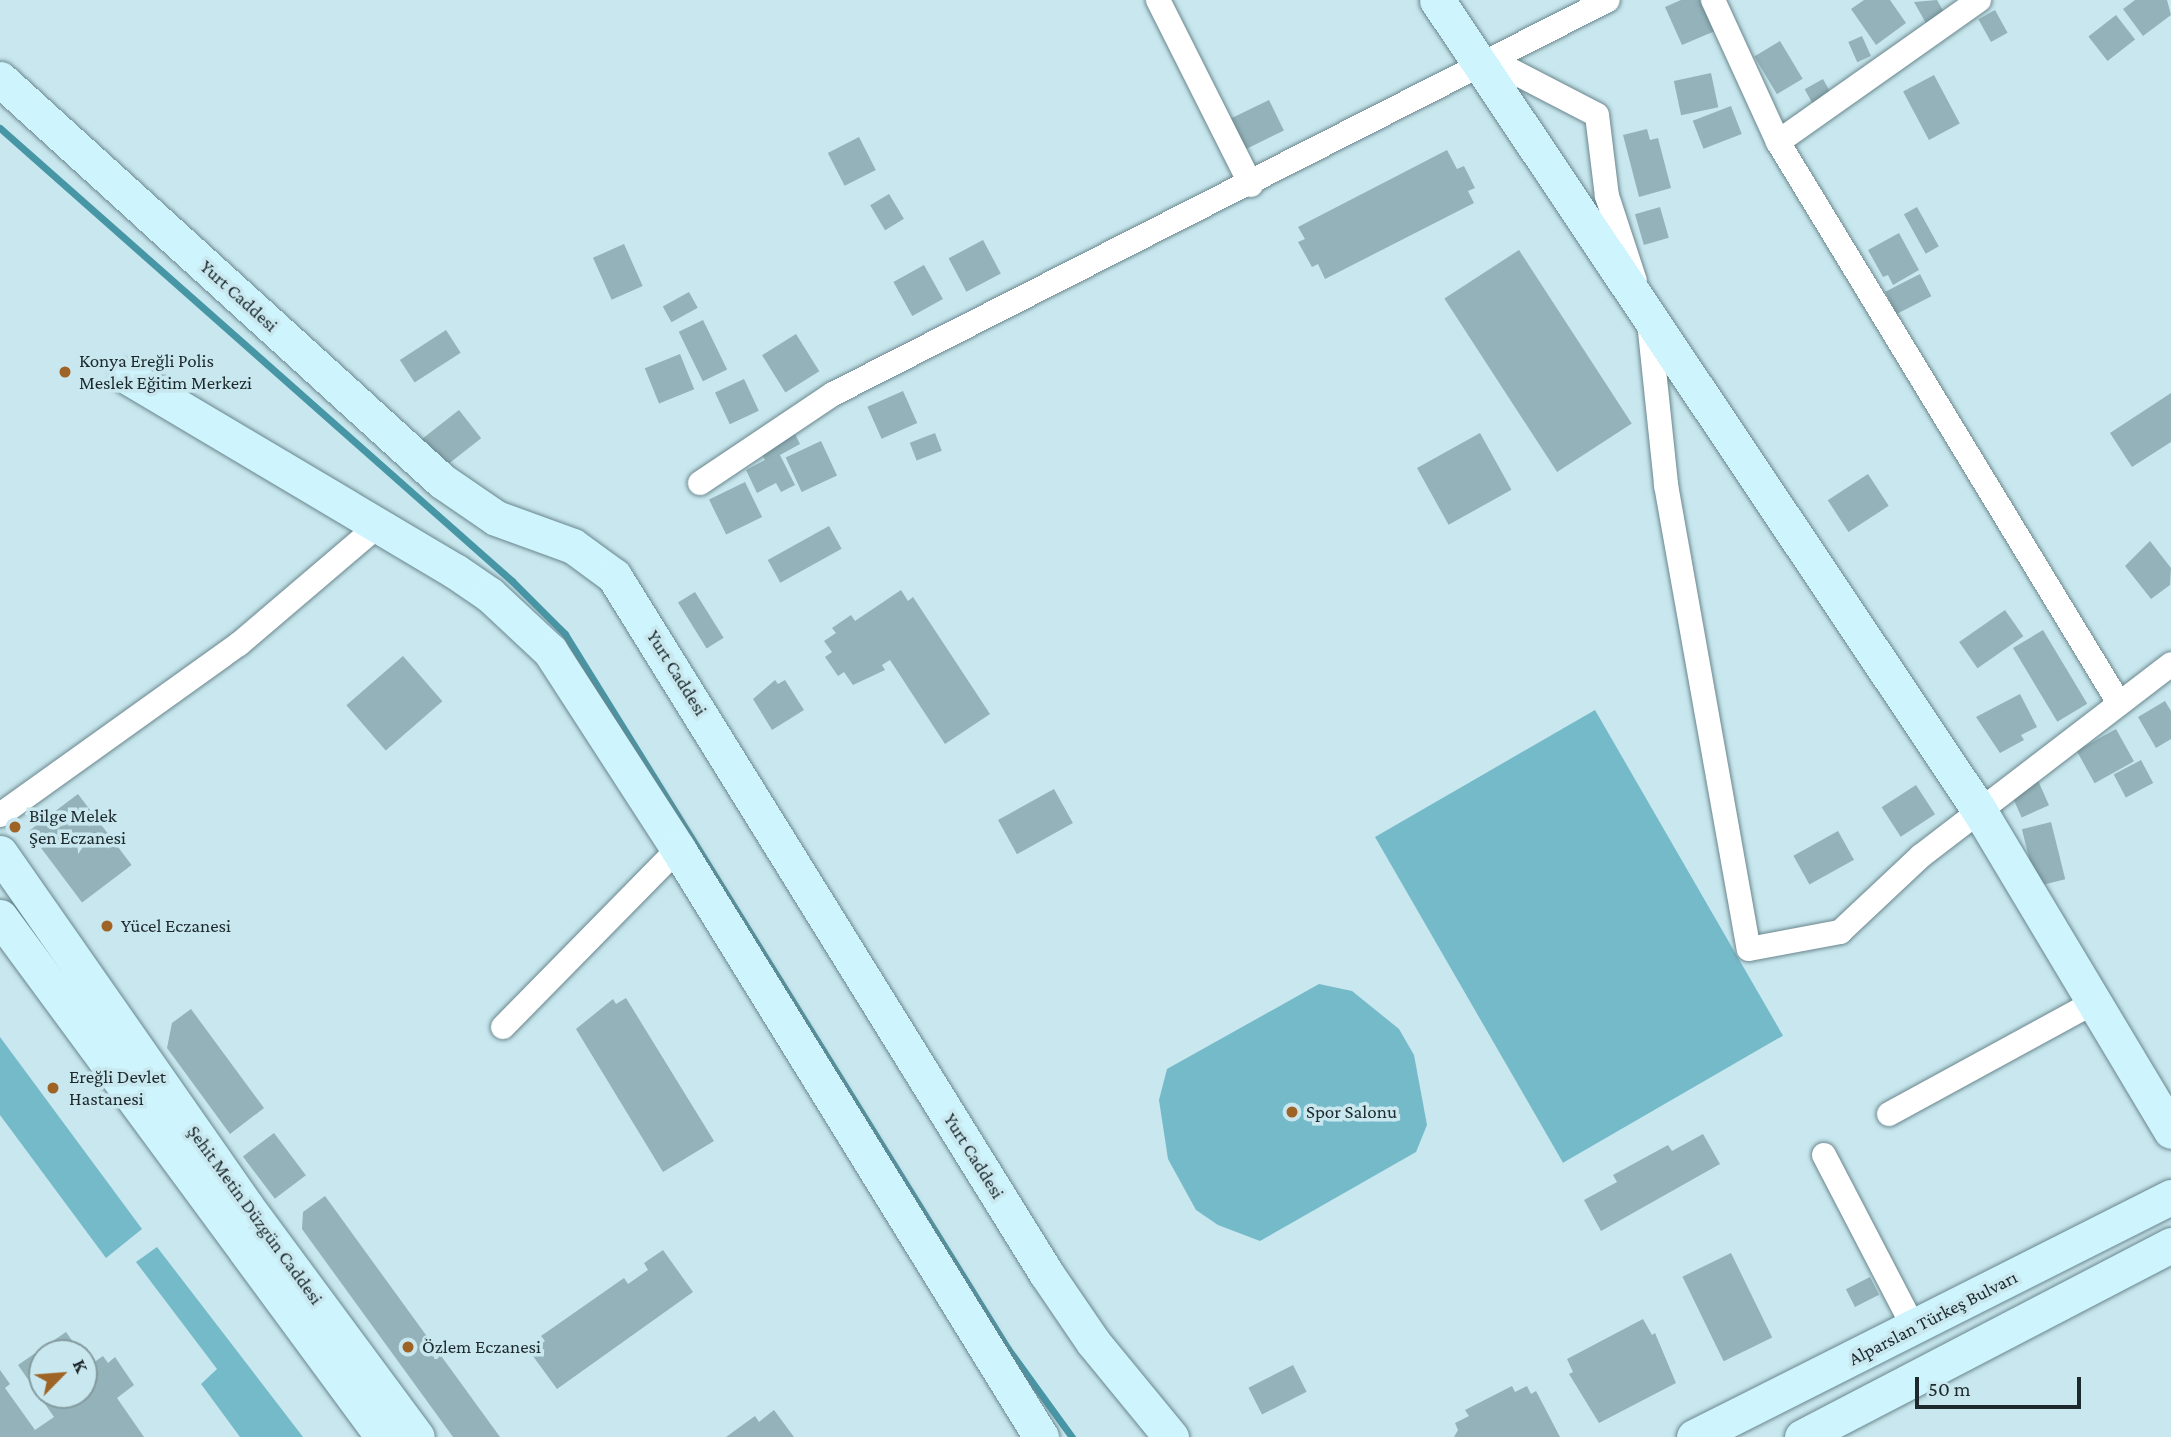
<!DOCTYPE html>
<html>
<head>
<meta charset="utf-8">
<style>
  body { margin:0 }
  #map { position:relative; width:2171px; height:1437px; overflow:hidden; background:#c8e7ee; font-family:"Crimson Pro",serif }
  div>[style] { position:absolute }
  .green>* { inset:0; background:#75bac9; transform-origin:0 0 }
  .stream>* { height:7px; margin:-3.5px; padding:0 3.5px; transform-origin:3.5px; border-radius:3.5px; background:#4796a6 }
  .building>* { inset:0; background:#94b2b9; transform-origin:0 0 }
  .roads { filter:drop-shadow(0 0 2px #6a868d) drop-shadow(0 0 2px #6a868d) }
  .street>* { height:24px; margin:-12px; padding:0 12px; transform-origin:12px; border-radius:12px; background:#fff }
  .secondary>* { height:35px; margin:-17.5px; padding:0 17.5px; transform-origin:17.5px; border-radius:17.5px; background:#cef5fd }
  .dots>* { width:19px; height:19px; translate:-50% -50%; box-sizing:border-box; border:4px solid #c8e7ee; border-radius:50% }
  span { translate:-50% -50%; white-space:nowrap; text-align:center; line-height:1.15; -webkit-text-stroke:7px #c8e7ee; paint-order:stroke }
  .street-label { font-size:19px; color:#1d292c }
  .poi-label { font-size:19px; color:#1d292c }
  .left { translate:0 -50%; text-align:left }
  .north { position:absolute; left:28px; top:1339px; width:70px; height:70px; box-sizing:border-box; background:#c8e7ee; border:2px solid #849ba0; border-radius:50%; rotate:65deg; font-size:19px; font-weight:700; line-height:28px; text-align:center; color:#1d292c }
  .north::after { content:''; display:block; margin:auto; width:24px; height:32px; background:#9f6425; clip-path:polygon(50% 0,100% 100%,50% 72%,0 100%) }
  .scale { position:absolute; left:1915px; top:1377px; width:166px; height:32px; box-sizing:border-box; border:4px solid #1d292c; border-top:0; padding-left:9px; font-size:21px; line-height:24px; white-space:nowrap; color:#1d292c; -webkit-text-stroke:5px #c8e7ee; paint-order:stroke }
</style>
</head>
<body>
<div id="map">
  <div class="green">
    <i style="left:1595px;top:710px;width:376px;height:254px;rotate:60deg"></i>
    <i style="clip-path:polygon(1319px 984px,1352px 991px,1399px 1029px,1414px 1055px,1427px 1125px,1416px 1152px,1260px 1241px,1218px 1225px,1196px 1210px,1168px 1159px,1159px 1100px,1167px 1069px)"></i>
    <i style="clip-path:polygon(0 1037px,142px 1229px,106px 1258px,0 1115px)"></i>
    <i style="clip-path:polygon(157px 1247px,303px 1437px,240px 1437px,201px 1384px,217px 1369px,136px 1262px)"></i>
  </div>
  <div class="stream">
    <i style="left:0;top:128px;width:684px;rotate:41.5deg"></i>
    <i style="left:512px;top:581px;width:75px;rotate:45deg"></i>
    <i style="left:565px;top:634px;width:841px;rotate:58.22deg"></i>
    <i style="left:1008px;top:1349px;width:109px;rotate:54deg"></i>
  </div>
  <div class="building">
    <i style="clip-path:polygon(1681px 0,1701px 0,1715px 31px,1682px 45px,1665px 7px)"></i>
    <i style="clip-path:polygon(1864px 0,1890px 0,1906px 23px,1876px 45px,1851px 9px)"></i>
    <i style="clip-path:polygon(1937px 0,1945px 14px,1927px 25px,1914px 2px)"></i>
    <i style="clip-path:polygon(2135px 0,2167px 0,2171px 15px,2143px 36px,2123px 9px)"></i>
    <i style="left:1995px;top:10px;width:26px;height:19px;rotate:61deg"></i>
    <i style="left:2116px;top:15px;width:31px;height:35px;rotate:52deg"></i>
    <i style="left:1862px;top:36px;width:22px;height:15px;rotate:66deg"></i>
    <i style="left:1780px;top:41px;width:44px;height:30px;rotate:59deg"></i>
    <i style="left:1711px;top:73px;width:35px;height:38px;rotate:78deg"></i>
    <i style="left:1934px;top:75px;width:55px;height:35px;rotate:62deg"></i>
    <i style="left:1823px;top:79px;width:18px;height:21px;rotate:61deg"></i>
    <i style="left:1269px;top:100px;width:34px;height:43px;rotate:64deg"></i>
    <i style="left:1731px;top:106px;width:30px;height:41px;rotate:69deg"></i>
    <i style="clip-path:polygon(1647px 129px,1650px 140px,1658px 138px,1671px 188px,1639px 197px,1623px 135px)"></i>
    <i style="left:859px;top:137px;width:37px;height:35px;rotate:63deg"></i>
    <i style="clip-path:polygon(1447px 150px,1457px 169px,1464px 166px,1475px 188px,1468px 191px,1474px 203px,1325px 279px,1318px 264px,1312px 267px,1298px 242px,1305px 239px,1298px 227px)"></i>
    <i style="left:889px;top:194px;width:29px;height:22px;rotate:59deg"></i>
    <i style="left:1660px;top:207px;width:32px;height:26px;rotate:74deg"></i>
    <i style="left:1917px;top:207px;width:45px;height:15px;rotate:61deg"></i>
    <i style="clip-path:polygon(1899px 233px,1919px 270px,1893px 285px,1888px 275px,1883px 277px,1868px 250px)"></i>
    <i style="left:983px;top:240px;width:38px;height:39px;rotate:62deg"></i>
    <i style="left:624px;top:244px;width:46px;height:34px;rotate:66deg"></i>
    <i style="left:1519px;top:250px;width:207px;height:89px;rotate:57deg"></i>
    <i style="left:924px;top:265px;width:39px;height:35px;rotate:61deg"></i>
    <i style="left:1920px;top:274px;width:25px;height:39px;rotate:63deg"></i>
    <i style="left:689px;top:292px;width:18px;height:30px;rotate:61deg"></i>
    <i style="left:703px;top:320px;width:55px;height:27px;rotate:64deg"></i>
    <i style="left:446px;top:330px;width:27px;height:55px;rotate:57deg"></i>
    <i style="left:796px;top:334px;width:44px;height:40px;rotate:58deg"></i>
    <i style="left:680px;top:354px;width:38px;height:38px;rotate:68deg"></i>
    <i style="left:744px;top:379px;width:35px;height:32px;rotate:65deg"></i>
    <i style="left:903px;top:391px;width:35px;height:39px;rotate:66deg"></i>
    <i style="clip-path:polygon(2171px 393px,2171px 442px,2132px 467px,2110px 433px)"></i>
    <i style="left:459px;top:410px;width:36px;height:49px;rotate:52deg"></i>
    <i style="left:935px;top:433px;width:19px;height:27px;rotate:69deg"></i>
    <i style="left:1480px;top:433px;width:65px;height:72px;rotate:61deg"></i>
    <i style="clip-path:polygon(795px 434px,800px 444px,780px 455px,795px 485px,781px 492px,776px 483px,757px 493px,746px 470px,765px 460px,760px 451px)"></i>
    <i style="left:821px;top:441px;width:38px;height:39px;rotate:65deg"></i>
    <i style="left:1868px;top:474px;width:38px;height:48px;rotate:57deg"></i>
    <i style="left:745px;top:482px;width:39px;height:40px;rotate:64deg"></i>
    <i style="left:829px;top:526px;width:26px;height:70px;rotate:61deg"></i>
    <i style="clip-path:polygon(2150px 541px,2171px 568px,2170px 585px,2151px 599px,2125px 566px)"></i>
    <i style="clip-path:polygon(901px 590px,908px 601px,913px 597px,990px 714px,945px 744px,890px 660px,882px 665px,885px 670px,853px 685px,844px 672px,838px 676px,825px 657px,832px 652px,824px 641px,836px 633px,832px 628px,851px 615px,855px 621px)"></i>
    <i style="left:695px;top:592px;width:54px;height:20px;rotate:58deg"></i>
    <i style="left:2005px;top:610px;width:32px;height:56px;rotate:55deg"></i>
    <i style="left:2043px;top:630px;width:86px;height:35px;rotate:59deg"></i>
    <i style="left:403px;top:656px;width:60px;height:75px;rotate:49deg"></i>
    <i style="clip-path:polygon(775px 680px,778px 684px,785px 680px,804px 710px,772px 730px,753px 699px)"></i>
    <i style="clip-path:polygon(2020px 694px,2037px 727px,2021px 735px,2024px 740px,2000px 753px,1976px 717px)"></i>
    <i style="clip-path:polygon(2165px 701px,2171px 711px,2171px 739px,2156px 748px,2138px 717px)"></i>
    <i style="left:2116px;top:729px;width:37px;height:45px;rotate:61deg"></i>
    <i style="left:2141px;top:760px;width:26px;height:31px;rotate:62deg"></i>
    <i style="left:2036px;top:776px;width:32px;height:30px;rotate:66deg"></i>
    <i style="left:1916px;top:785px;width:35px;height:41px;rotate:57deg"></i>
    <i style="left:1054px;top:789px;width:39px;height:64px;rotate:61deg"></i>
    <i style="left:78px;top:794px;width:89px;height:62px;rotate:53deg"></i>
    <i style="left:2051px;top:822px;width:59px;height:30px;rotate:76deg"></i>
    <i style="left:1838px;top:831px;width:33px;height:51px;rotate:61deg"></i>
    <i style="clip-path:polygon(626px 998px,714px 1141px,663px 1172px,576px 1029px,613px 999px,616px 1004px)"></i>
    <i style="clip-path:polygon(191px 1009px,264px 1108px,230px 1134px,167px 1048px,172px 1023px)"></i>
    <i style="left:274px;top:1133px;width:53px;height:39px;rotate:53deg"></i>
    <i style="clip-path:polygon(1703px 1134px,1720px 1164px,1601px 1231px,1584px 1200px,1617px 1182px,1613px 1175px,1668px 1145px,1672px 1151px)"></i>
    <i style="clip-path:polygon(325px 1196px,500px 1437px,453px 1437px,302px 1229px,303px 1212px)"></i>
    <i style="clip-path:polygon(663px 1250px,693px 1292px,557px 1389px,530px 1352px,545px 1341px,541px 1336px,624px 1278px,628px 1284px,648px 1270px,644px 1263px)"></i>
    <i style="left:1731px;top:1253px;width:94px;height:54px;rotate:64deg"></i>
    <i style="left:1870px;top:1277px;width:20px;height:27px;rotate:63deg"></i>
    <i style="clip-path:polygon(1643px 1319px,1652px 1335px,1655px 1333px,1676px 1383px,1599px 1423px,1569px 1374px,1573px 1372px,1567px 1359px)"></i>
    <i style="clip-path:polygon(66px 1332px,81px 1353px,42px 1353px,42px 1395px,84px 1395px,84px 1357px,90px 1365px,103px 1356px,108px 1363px,115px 1357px,134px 1385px,117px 1398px,144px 1437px,0 1437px,0 1370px,10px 1384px,5px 1388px,35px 1430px,54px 1417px,18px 1365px)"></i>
    <i style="left:1293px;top:1365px;width:30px;height:50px;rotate:63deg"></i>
    <i style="clip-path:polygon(1512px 1386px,1515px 1392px,1527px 1386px,1531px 1394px,1536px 1391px,1560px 1437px,1454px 1437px,1458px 1430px,1455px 1423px,1469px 1416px,1465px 1410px)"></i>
    <i style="clip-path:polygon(774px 1410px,794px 1437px,726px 1437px,755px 1416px,759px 1422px)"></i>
  </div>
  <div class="roads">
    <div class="street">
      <i style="left:1158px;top:0;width:207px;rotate:63.3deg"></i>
      <i style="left:1713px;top:0;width:156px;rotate:65.4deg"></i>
      <i style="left:1778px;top:142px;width:657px;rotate:58.71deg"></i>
      <i style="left:1491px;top:60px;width:119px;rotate:27.4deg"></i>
      <i style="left:1597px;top:115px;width:82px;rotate:83deg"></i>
      <i style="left:1607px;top:196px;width:89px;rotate:71.8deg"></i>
      <i style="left:1778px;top:142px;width:246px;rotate:-35.2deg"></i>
      <i style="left:1649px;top:322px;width:164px;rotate:84deg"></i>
      <i style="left:1666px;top:485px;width:471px;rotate:79.9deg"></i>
      <i style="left:1749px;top:949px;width:93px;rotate:-10.6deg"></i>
      <i style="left:1840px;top:932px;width:111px;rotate:-43.2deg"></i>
      <i style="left:1921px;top:856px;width:315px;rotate:-37.5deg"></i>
      <i style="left:700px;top:483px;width:160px;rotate:-33.8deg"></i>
      <i style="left:833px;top:394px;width:869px;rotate:-26.95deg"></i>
      <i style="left:0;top:815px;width:294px;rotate:-35.6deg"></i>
      <i style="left:239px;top:644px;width:184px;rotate:-40.4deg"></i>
      <i style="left:503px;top:1027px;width:250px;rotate:-45.5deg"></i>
      <i style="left:1889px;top:1114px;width:234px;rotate:-28.6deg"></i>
      <i style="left:1824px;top:1155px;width:195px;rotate:62.5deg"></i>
    </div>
    <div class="secondary">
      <i style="left:1437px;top:0;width:975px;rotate:56.21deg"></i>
      <i style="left:1979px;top:810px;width:374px;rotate:59.1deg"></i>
      <i style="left:0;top:79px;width:597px;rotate:42.29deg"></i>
      <i style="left:442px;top:481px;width:65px;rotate:34.4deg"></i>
      <i style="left:496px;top:518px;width:82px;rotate:20deg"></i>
      <i style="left:573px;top:546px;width:51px;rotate:36.2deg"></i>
      <i style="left:614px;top:576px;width:820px;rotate:58.21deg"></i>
      <i style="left:1046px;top:1273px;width:83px;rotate:55.7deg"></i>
      <i style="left:1093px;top:1342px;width:123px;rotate:50.6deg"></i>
      <i style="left:128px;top:377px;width:380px;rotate:30.7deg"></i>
      <i style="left:455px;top:571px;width:42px;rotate:34.4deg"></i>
      <i style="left:490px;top:595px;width:82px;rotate:43deg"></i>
      <i style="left:550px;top:651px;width:236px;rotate:57.1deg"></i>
      <i style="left:678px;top:849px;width:691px;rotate:58.31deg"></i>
      <i style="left:0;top:853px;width:430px;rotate:55.1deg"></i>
      <i style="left:246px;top:1206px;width:287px;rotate:53.5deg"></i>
      <i style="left:0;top:917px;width:646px;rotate:53.63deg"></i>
      <i style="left:1694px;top:1437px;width:534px;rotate:-26.71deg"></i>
      <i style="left:1802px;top:1437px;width:416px;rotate:-27.5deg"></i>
    </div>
  </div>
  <div class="dots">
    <i style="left:65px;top:372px;background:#9f6425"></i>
    <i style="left:15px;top:827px;background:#9f6425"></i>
    <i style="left:107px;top:926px;background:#9f6425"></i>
    <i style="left:53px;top:1088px;background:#9f6425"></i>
    <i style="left:1292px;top:1112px;background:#9f6425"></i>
    <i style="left:408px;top:1347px;background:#9f6425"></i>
  </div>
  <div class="street-label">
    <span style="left:239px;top:296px;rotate:42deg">Yurt Caddesi</span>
    <span style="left:677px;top:673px;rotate:58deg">Yurt Caddesi</span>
    <span style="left:974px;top:1156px;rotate:58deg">Yurt Caddesi</span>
    <span style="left:255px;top:1215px;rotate:54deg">Şehit Metin Düzgün Caddesi</span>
    <span style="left:1933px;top:1318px;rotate:-27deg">Alparslan Türkeş Bulvarı</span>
  </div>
  <div class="poi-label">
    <span class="left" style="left:79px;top:372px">Konya Ereğli Polis<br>Meslek Eğitim Merkezi</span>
    <span class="left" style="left:29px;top:827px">Bilge Melek<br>Şen Eczanesi</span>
    <span class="left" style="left:121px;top:926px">Yücel Eczanesi</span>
    <span class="left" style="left:69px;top:1088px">Ereğli Devlet<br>Hastanesi</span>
    <span class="left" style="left:1306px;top:1112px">Spor Salonu</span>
    <span class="left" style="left:422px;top:1347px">Özlem Eczanesi</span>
  </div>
  <div class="north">K</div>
  <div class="scale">50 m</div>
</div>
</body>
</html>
